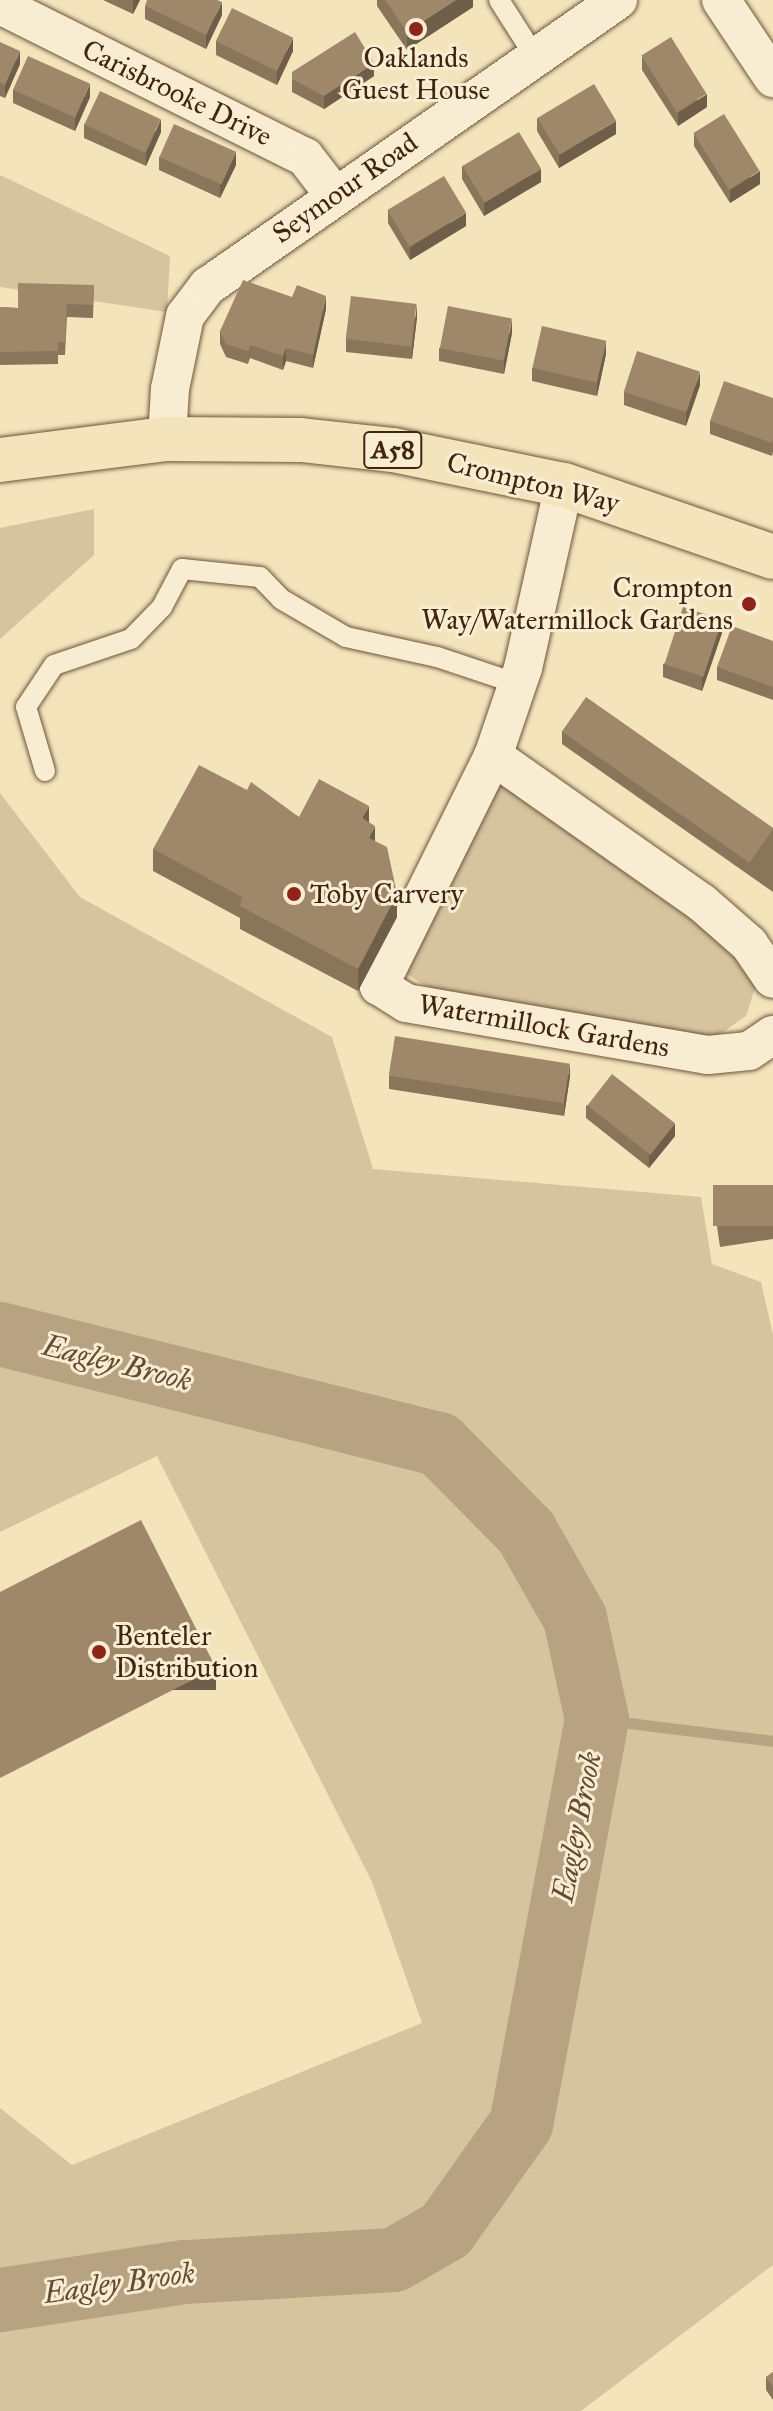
<!DOCTYPE html>
<html>
<head>
<meta charset="utf-8">
<style>
  body { margin:0 }
  #map { position:relative; width:773px; height:2411px; overflow:hidden; background:#f4e4bc; font-family:"IM FELL Great Primer",serif }
  div>[style] { position:absolute }
  .green>* { inset:0; background:#d6c49f }
  .stream>* { height:11px; margin:-5.5px; padding:0 5.5px; transform-origin:5.5px; border-radius:5.5px; background:#b7a381 }
  .river>* { height:64px; margin:-32px; padding:0 32px; transform-origin:32px; border-radius:32px; background:#b7a381 }
  .roads { filter:drop-shadow(0 0 2px #6e553a) drop-shadow(0 0 2px #6e553a) }
  .lane>* { height:20px; margin:-10px; padding:0 10px; transform-origin:10px; border-radius:10px; background:#f8edd3 }
  .street>* { height:38px; margin:-19px; padding:0 19px; transform-origin:19px; border-radius:19px; background:#f8edd3 }
  .highway>* { height:44px; margin:-22px; padding:0 22px; transform-origin:22px; border-radius:22px; background:#f4e4bc }
  .wall>* { inset:0; background:#88755a }
  .shaded-wall>* { inset:0; background:#6f5f4a; transform-origin:0 0 }
  .building>* { inset:0; background:#9e8869; transform-origin:0 0 }
  .dots>* { width:22px; height:22px; translate:-50% -50%; box-sizing:border-box; border:4px solid #f8edd3; border-radius:50% }
  span { translate:-50% -50%; white-space:nowrap; text-align:center; line-height:1.15; -webkit-text-stroke:6px #f8edd3; paint-order:stroke }
  .shield-label span { padding:2px 6px; background:#f8edd3; border:2px solid; border-radius:6px; -webkit-text-stroke-width:0 }
  .shield-label { font-size:26px; color:#41250f; font-weight:700 }
  .poi-label { font-size:28px; color:#41250f }
  .right { translate:-100% -50%; text-align:right }
  .left { translate:0 -50%; text-align:left }
  .street-label { font-size:28px; color:#41250f }
  .water-label { font-size:30px; color:#644b31; font-style:italic }
</style>
</head>
<body>
<div id="map">
  <div class="green">
    <i style="clip-path:polygon(0 175px,170px 256px,167px 312px,0 287px)"></i>
    <i style="clip-path:polygon(94px 509px,94px 555px,0 639px,0 528px)"></i>
    <i style="clip-path:polygon(502px 780px,704px 922px,746px 968px,755px 988px,746px 1016px,720px 1034px,699px 1038px,435px 991px,403px 972px)"></i>
    <i style="clip-path:polygon(0 793px,80px 897px,332px 1037px,373px 1169px,701px 1197px,712px 1264px,761px 1282px,773px 1335px,773px 2265px,581px 2411px,0 2411px,0 2108px,72px 2165px,422px 2023px,372px 1882px,157px 1456px,0 1532px)"></i>
  </div>
  <div class="stream">
    <i style="left:597px;top:1719px;width:177px;rotate:7.1deg"></i>
  </div>
  <div class="river">
    <i style="left:0;top:1334px;width:453px;rotate:14.1deg"></i>
    <i style="left:439px;top:1444px;width:124px;rotate:45.3deg"></i>
    <i style="left:526px;top:1532px;width:99px;rotate:60.3deg"></i>
    <i style="left:575px;top:1618px;width:103px;rotate:77.7deg"></i>
    <i style="left:597px;top:1719px;width:412px;rotate:100.6deg"></i>
    <i style="left:521px;top:2124px;width:130px;rotate:125.3deg"></i>
    <i style="left:446px;top:2230px;width:60px;rotate:150deg"></i>
    <i style="left:394px;top:2260px;width:210px;rotate:176.7deg"></i>
    <i style="left:184px;top:2272px;width:186px;rotate:171.3deg"></i>
  </div>
  <div class="roads">
    <div class="lane">
      <i style="left:499px;top:0;width:65px;rotate:57.5deg"></i>
      <i style="left:45px;top:771px;width:67px;rotate:-106.5deg"></i>
      <i style="left:26px;top:707px;width:50px;rotate:-56.3deg"></i>
      <i style="left:54px;top:665px;width:81px;rotate:-18.7deg"></i>
      <i style="left:131px;top:639px;width:45px;rotate:-45.9deg"></i>
      <i style="left:162px;top:607px;width:43px;rotate:-62.2deg"></i>
      <i style="left:182px;top:569px;width:78px;rotate:5.9deg"></i>
      <i style="left:260px;top:577px;width:30px;rotate:46deg"></i>
      <i style="left:281px;top:599px;width:75px;rotate:30.3deg"></i>
      <i style="left:346px;top:637px;width:93px;rotate:12.4deg"></i>
      <i style="left:437px;top:657px;width:85px;rotate:18.4deg"></i>
    </div>
    <div class="street">
      <i style="left:721px;top:0;width:94px;rotate:56.3deg"></i>
      <i style="left:4px;top:7px;width:336px;rotate:26.5deg"></i>
      <i style="left:305px;top:157px;width:49px;rotate:52.4deg"></i>
      <i style="left:167px;top:439px;width:50px;rotate:-86.6deg"></i>
      <i style="left:170px;top:389px;width:75px;rotate:-78.4deg"></i>
      <i style="left:185px;top:316px;width:38px;rotate:-53deg"></i>
      <i style="left:208px;top:286px;width:500px;rotate:-34.9deg"></i>
      <i style="left:564px;top:485px;width:188px;rotate:102.6deg"></i>
      <i style="left:523px;top:668px;width:93px;rotate:108.8deg"></i>
      <i style="left:493px;top:756px;width:257px;rotate:116.4deg"></i>
      <i style="left:379px;top:986px;width:32px;rotate:32deg"></i>
      <i style="left:406px;top:1003px;width:306px;rotate:9.8deg"></i>
      <i style="left:708px;top:1055px;width:41px;rotate:-5.6deg"></i>
      <i style="left:749px;top:1051px;width:29px;rotate:-34deg"></i>
      <i style="left:493px;top:756px;width:254px;rotate:35.1deg"></i>
      <i style="left:701px;top:902px;width:64px;rotate:41.2deg"></i>
      <i style="left:749px;top:944px;width:42px;rotate:55.6deg"></i>
    </div>
    <div class="highway">
      <i style="left:0;top:460px;width:168px;rotate:-7.2deg"></i>
      <i style="left:167px;top:439px;width:134px;rotate:0.4deg"></i>
      <i style="left:301px;top:440px;width:93px;rotate:6.2deg"></i>
      <i style="left:393px;top:450px;width:175px;rotate:11.6deg"></i>
      <i style="left:564px;top:485px;width:221px;rotate:19deg"></i>
    </div>
  </div>
  <div class="wall">
    <i style="clip-path:polygon(103px 0,140px 0,133px 14px)"></i>
    <i style="clip-path:polygon(377px 0,473px 0,473px 7px,407px 50px,377px 6px)"></i>
    <i style="clip-path:polygon(145px 6px,222px 15px,206px 49px,145px 19px)"></i>
    <i style="clip-path:polygon(216px 41px,293px 51px,277px 85px,216px 55px)"></i>
    <i style="clip-path:polygon(0 42px,20px 64px,5px 98px,0 96px)"></i>
    <i style="clip-path:polygon(642px 57px,707px 107px,678px 126px,642px 70px)"></i>
    <i style="clip-path:polygon(292px 72px,374px 76px,324px 109px,292px 92px)"></i>
    <i style="clip-path:polygon(13px 90px,90px 97px,75px 131px,13px 103px)"></i>
    <i style="clip-path:polygon(537px 118px,616px 134px,559px 168px,537px 131px)"></i>
    <i style="clip-path:polygon(84px 124px,161px 132px,146px 166px,84px 138px)"></i>
    <i style="clip-path:polygon(694px 133px,760px 184px,730px 203px,694px 146px)"></i>
    <i style="clip-path:polygon(159px 157px,236px 165px,220px 198px,159px 170px)"></i>
    <i style="clip-path:polygon(462px 166px,541px 182px,484px 216px,462px 179px)"></i>
    <i style="clip-path:polygon(388px 210px,466px 226px,410px 260px,388px 223px)"></i>
    <i style="clip-path:polygon(94px 285px,93px 318px,67px 317px,65px 355px,58px 355px,58px 364px,0 365px,0 307px,18px 308px)"></i>
    <i style="clip-path:polygon(326px 309px,313px 368px,286px 361px,283px 370px,250px 358px,248px 364px,226px 357px,220px 344px,220px 331px)"></i>
    <i style="clip-path:polygon(417px 317px,412px 359px,346px 352px,346px 339px)"></i>
    <i style="clip-path:polygon(512px 333px,504px 374px,439px 361px,439px 348px)"></i>
    <i style="clip-path:polygon(606px 354px,597px 396px,532px 381px,532px 368px)"></i>
    <i style="clip-path:polygon(700px 385px,686px 426px,624px 405px,624px 392px)"></i>
    <i style="clip-path:polygon(773px 398px,773px 452px,772px 456px,710px 434px,710px 421px)"></i>
    <i style="clip-path:polygon(722px 633px,702px 691px,663px 677px,663px 664px)"></i>
    <i style="clip-path:polygon(773px 641px,773px 700px,717px 680px,717px 667px)"></i>
    <i style="clip-path:polygon(562px 731px,773px 829px,773px 892px,562px 744px)"></i>
    <i style="clip-path:polygon(247px 790px,299px 817px,369px 822px,397px 917px,358px 991px,240px 929px,240px 918px,153px 871px,153px 849px)"></i>
    <i style="clip-path:polygon(389px 1076px,570px 1076px,564px 1116px,389px 1089px)"></i>
    <i style="clip-path:polygon(586px 1105px,675px 1136px,649px 1168px,586px 1118px)"></i>
    <i style="clip-path:polygon(773px 1185px,773px 1239px,720px 1247px,714px 1206px,714px 1193px)"></i>
    <i style="clip-path:polygon(773px 2372px,773px 2400px,766px 2390px,766px 2377px)"></i>
  </div>
  <div class="shaded-wall">
    <i style="clip-path:polygon(133px 0,140px 0,133px 14px)"></i>
    <i style="clip-path:polygon(456px 0,473px 0,473px 7px,407px 50px,407px 32px)"></i>
    <i style="clip-path:polygon(222px 2px,222px 15px,206px 49px,206px 35px)"></i>
    <i style="clip-path:polygon(293px 38px,293px 51px,277px 85px,277px 71px)"></i>
    <i style="clip-path:polygon(20px 51px,20px 64px,5px 98px,5px 85px)"></i>
    <i style="clip-path:polygon(374px 63px,374px 76px,324px 109px,324px 96px)"></i>
    <i style="clip-path:polygon(90px 84px,90px 97px,75px 131px,75px 118px)"></i>
    <i style="clip-path:polygon(707px 94px,707px 107px,678px 126px,678px 113px)"></i>
    <i style="clip-path:polygon(161px 119px,161px 132px,146px 166px,146px 153px)"></i>
    <i style="clip-path:polygon(616px 121px,616px 134px,559px 168px,559px 155px)"></i>
    <i style="clip-path:polygon(236px 152px,236px 165px,220px 198px,220px 185px)"></i>
    <i style="clip-path:polygon(541px 169px,541px 182px,484px 216px,484px 202px)"></i>
    <i style="clip-path:polygon(760px 171px,760px 184px,730px 203px,730px 190px)"></i>
    <i style="clip-path:polygon(466px 213px,466px 226px,410px 260px,410px 247px)"></i>
    <i style="clip-path:polygon(326px 296px,326px 309px,313px 368px,313px 355px)"></i>
    <i style="clip-path:polygon(417px 304px,417px 317px,412px 359px,412px 346px)"></i>
    <i style="clip-path:polygon(512px 319px,512px 333px,504px 374px,504px 361px)"></i>
    <i style="clip-path:polygon(606px 341px,606px 354px,597px 396px,597px 383px)"></i>
    <i style="clip-path:polygon(286px 348px,286px 361px,283px 370px,283px 356px)"></i>
    <i style="clip-path:polygon(700px 372px,700px 385px,686px 426px,686px 412px)"></i>
    <i style="clip-path:polygon(722px 620px,722px 633px,702px 691px,702px 678px)"></i>
    <i style="clip-path:polygon(369px 806px,369px 828px,362px 818px)"></i>
    <i style="clip-path:polygon(375px 826px,375px 848px,369px 838px)"></i>
    <i style="clip-path:polygon(397px 894px,397px 917px,358px 991px,358px 969px)"></i>
    <i style="clip-path:polygon(570px 1063px,570px 1076px,564px 1116px,564px 1103px)"></i>
    <i style="clip-path:polygon(675px 1123px,675px 1136px,649px 1168px,649px 1155px)"></i>
    <i style="left:216px;top:1668px;width:22px;height:242px;rotate:90deg"></i>
  </div>
  <div class="building">
    <i style="clip-path:polygon(147px 0,217px 0,222px 2px,206px 35px,145px 6px)"></i>
    <i style="clip-path:polygon(385px 0,456px 0,407px 32px)"></i>
    <i style="left:232px;top:8px;width:68px;height:37px;rotate:26deg"></i>
    <i style="clip-path:polygon(355px 32px,374px 63px,324px 96px,292px 79px,292px 72px)"></i>
    <i style="left:671px;top:37px;width:67px;height:35px;rotate:58deg"></i>
    <i style="clip-path:polygon(0 42px,20px 51px,5px 85px,0 82px)"></i>
    <i style="left:28px;top:56px;width:68px;height:37px;rotate:24deg"></i>
    <i style="left:594px;top:84px;width:43px;height:66px;rotate:59deg"></i>
    <i style="left:100px;top:91px;width:67px;height:37px;rotate:25deg"></i>
    <i style="left:724px;top:114px;width:67px;height:36px;rotate:58deg"></i>
    <i style="left:174px;top:124px;width:68px;height:36px;rotate:24deg"></i>
    <i style="left:519px;top:132px;width:43px;height:66px;rotate:59deg"></i>
    <i style="left:444px;top:176px;width:43px;height:66px;rotate:59deg"></i>
    <i style="clip-path:polygon(243px 280px,292px 297px,297px 285px,326px 296px,313px 355px,286px 348px,283px 356px,250px 345px,248px 351px,226px 344px,220px 331px)"></i>
    <i style="clip-path:polygon(18px 283px,94px 285px,93px 305px,67px 304px,65px 342px,58px 342px,58px 351px,0 352px,0 307px,18px 308px)"></i>
    <i style="left:351px;top:296px;width:66px;height:43px;rotate:7deg"></i>
    <i style="left:448px;top:306px;width:65px;height:43px;rotate:11deg"></i>
    <i style="left:542px;top:326px;width:66px;height:43px;rotate:13deg"></i>
    <i style="left:637px;top:351px;width:66px;height:43px;rotate:18deg"></i>
    <i style="clip-path:polygon(724px 381px,773px 398px,773px 438px,772px 443px,710px 421px)"></i>
    <i style="left:683px;top:607px;width:41px;height:60px;rotate:18deg"></i>
    <i style="clip-path:polygon(732px 626px,773px 641px,773px 687px,717px 667px)"></i>
    <i style="left:586px;top:697px;width:229px;height:42px;rotate:35deg"></i>
    <i style="clip-path:polygon(199px 765px,247px 790px,251px 782px,299px 817px,319px 779px,369px 806px,362px 818px,375px 826px,369px 838px,387px 847px,397px 894px,358px 969px,240px 906px,242px 897px,153px 849px)"></i>
    <i style="left:395px;top:1036px;width:177px;height:40px;rotate:9deg"></i>
    <i style="left:612px;top:1074px;width:80px;height:40px;rotate:38deg"></i>
    <i style="left:773px;top:1185px;width:41px;height:60px;rotate:90deg"></i>
    <i style="clip-path:polygon(141px 1520px,216px 1668px,0 1778px,0 1592px)"></i>
    <i style="clip-path:polygon(773px 2372px,773px 2387px,766px 2377px)"></i>
  </div>
  <div class="dots">
    <i style="left:416px;top:29px;background:#8f2418"></i>
    <i style="left:749px;top:604px;background:#8f2418"></i>
    <i style="left:294px;top:894px;background:#8f2418"></i>
    <i style="left:99px;top:1652px;background:#8f2418"></i>
  </div>
  <div class="shield-label">
    <span style="left:393px;top:450px">A58</span>
  </div>
  <div class="poi-label">
    <span style="left:416px;top:74px">Oaklands<br>Guest House</span>
    <span class="right" style="left:733px;top:604px">Crompton<br>Way/Watermillock Gardens</span>
    <span class="left" style="left:310px;top:894px">Toby Carvery</span>
    <span class="left" style="left:115px;top:1652px">Benteler<br>Distribution</span>
  </div>
  <div class="street-label">
    <span style="left:177px;top:93px;rotate:26deg">Carisbrooke Drive</span>
    <span style="left:345px;top:188px;rotate:-35deg">Seymour Road</span>
    <span style="left:533px;top:483px;rotate:14deg">Crompton Way</span>
    <span style="left:544px;top:1026px;rotate:10deg">Watermillock Gardens</span>
  </div>
  <div class="water-label">
    <span style="left:117px;top:1363px;rotate:14deg">Eagley Brook</span>
    <span style="left:577px;top:1827px;rotate:-79deg">Eagley Brook</span>
    <span style="left:119px;top:2283px;rotate:-8deg">Eagley Brook</span>
  </div>
</div>
</body>
</html>
